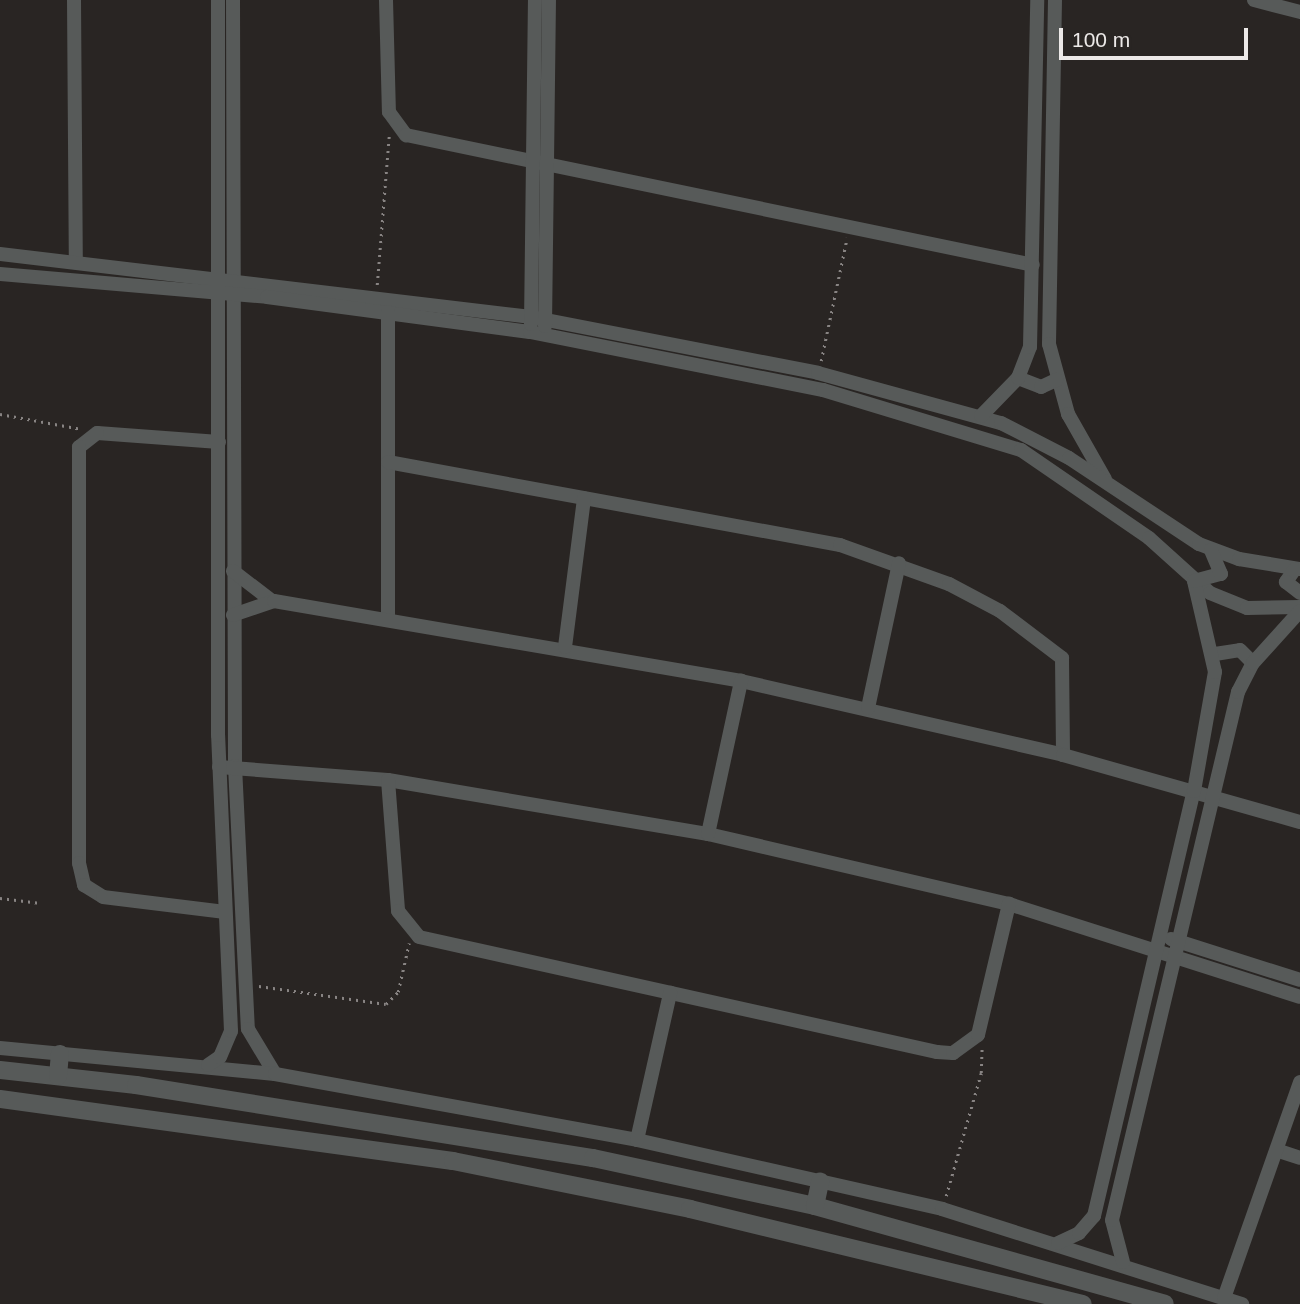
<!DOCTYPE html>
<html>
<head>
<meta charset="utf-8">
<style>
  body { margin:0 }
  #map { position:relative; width:1300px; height:1304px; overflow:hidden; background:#292523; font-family:Arial,sans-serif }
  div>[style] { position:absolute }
  .path>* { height:2.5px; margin-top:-1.25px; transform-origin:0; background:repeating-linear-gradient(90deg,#888483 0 2px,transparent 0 7px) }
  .minor>* { height:14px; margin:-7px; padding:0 7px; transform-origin:7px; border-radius:7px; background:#575a59 }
  .tertiary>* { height:18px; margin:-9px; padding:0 9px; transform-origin:9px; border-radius:9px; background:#575a59 }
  span { translate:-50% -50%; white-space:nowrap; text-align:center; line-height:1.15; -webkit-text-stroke:6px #292523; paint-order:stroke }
  .scale { position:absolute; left:1059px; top:28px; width:189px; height:32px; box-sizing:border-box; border:4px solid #ece9e8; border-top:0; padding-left:9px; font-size:21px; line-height:24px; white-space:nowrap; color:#ece9e8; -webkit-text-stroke:5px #292523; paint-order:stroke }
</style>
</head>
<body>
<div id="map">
  <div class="path">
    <i style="left:377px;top:285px;width:150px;rotate:-85.4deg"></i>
    <i style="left:821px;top:361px;width:126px;rotate:-78.1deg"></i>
    <i style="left:0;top:414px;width:83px;rotate:10.4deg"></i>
    <i style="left:0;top:898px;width:41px;rotate:7deg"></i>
    <i style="left:259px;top:986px;width:128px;rotate:8.1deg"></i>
    <i style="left:386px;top:1004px;width:17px;rotate:-45deg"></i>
    <i style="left:398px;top:992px;width:50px;rotate:-77.3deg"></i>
    <i style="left:946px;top:1196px;width:128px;rotate:-74.1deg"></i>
    <i style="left:981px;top:1073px;width:26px;rotate:-88deg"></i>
  </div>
  <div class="minor">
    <i style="left:74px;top:0;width:262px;rotate:89.6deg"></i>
    <i style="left:233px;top:0;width:766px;rotate:89.85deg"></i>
    <i style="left:235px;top:766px;width:263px;rotate:87.2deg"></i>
    <i style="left:248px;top:1029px;width:52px;rotate:59deg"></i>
    <i style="left:386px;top:0;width:112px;rotate:88.5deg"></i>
    <i style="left:389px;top:112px;width:29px;rotate:54deg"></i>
    <i style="left:406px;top:135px;width:640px;rotate:11.71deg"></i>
    <i style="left:1055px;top:0;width:344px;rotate:91deg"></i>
    <i style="left:1049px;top:344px;width:73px;rotate:74.8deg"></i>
    <i style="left:1068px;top:414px;width:75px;rotate:60.4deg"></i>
    <i style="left:1254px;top:0;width:48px;rotate:14.6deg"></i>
    <i style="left:0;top:254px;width:535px;rotate:6.77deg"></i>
    <i style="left:531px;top:317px;width:292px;rotate:11deg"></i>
    <i style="left:818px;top:373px;width:190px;rotate:15.3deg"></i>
    <i style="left:1001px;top:423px;width:76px;rotate:27.2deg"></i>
    <i style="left:1069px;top:458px;width:156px;rotate:33.5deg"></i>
    <i style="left:1199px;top:544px;width:43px;rotate:20.6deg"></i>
    <i style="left:1239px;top:559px;width:62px;rotate:9.3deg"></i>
    <i style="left:0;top:274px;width:268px;rotate:4.9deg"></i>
    <i style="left:267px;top:297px;width:265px;rotate:7.6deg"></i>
    <i style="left:530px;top:332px;width:299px;rotate:11.2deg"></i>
    <i style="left:823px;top:390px;width:207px;rotate:16.9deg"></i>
    <i style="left:1021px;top:450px;width:155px;rotate:34.5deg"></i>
    <i style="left:1149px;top:538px;width:82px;rotate:42deg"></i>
    <i style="left:1210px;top:593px;width:40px;rotate:22deg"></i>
    <i style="left:1247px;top:608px;width:53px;rotate:-1.1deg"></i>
    <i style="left:388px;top:312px;width:306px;rotate:90deg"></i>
    <i style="left:531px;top:324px;width:324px;rotate:-89.3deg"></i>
    <i style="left:545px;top:326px;width:326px;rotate:-89.3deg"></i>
    <i style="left:1018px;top:378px;width:25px;rotate:21deg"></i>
    <i style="left:1041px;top:387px;width:17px;rotate:-25deg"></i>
    <i style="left:981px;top:416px;width:53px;rotate:-45.8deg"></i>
    <i style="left:1018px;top:378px;width:33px;rotate:-69deg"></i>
    <i style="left:1030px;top:347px;width:347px;rotate:-88.8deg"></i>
    <i style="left:219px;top:442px;width:122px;rotate:-175.8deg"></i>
    <i style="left:97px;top:433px;width:23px;rotate:142deg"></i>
    <i style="left:79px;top:447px;width:416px;rotate:90deg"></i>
    <i style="left:79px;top:863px;width:23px;rotate:77deg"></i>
    <i style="left:84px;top:885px;width:22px;rotate:32deg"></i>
    <i style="left:103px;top:897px;width:123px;rotate:7deg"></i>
    <i style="left:388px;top:462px;width:460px;rotate:10.4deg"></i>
    <i style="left:840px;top:545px;width:116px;rotate:19.7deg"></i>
    <i style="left:949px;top:584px;width:58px;rotate:27.9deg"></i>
    <i style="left:1000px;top:611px;width:78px;rotate:37.2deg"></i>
    <i style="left:1062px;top:658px;width:97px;rotate:89.4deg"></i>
    <i style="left:1295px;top:569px;width:16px;rotate:125deg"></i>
    <i style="left:1286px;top:582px;width:18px;rotate:38deg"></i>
    <i style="left:233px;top:571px;width:49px;rotate:37.6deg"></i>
    <i style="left:233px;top:615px;width:43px;rotate:-18.9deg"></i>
    <i style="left:274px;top:601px;width:474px;rotate:9.7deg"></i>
    <i style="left:741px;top:681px;width:330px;rotate:12.9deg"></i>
    <i style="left:1063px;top:755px;width:246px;rotate:15.8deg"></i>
    <i style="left:565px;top:647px;width:150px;rotate:-82.7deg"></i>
    <i style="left:1215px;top:654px;width:25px;rotate:-9deg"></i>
    <i style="left:1240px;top:650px;width:18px;rotate:45deg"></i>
    <i style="left:868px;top:708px;width:148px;rotate:-77.9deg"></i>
    <i style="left:219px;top:767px;width:169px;rotate:4.4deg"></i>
    <i style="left:388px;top:780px;width:325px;rotate:9.6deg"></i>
    <i style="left:708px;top:834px;width:309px;rotate:13.1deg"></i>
    <i style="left:1009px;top:904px;width:305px;rotate:17.7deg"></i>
    <i style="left:388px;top:780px;width:131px;rotate:85.6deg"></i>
    <i style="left:398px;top:911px;width:33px;rotate:51deg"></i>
    <i style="left:419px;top:937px;width:531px;rotate:12.52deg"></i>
    <i style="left:937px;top:1052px;width:16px;rotate:4deg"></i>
    <i style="left:953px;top:1053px;width:31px;rotate:-36deg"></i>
    <i style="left:978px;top:1035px;width:135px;rotate:-76.7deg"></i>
    <i style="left:708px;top:834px;width:157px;rotate:-77.8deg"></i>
    <i style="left:1171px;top:939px;width:135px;rotate:17.6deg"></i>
    <i style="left:0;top:1048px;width:276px;rotate:5.4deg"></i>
    <i style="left:275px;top:1074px;width:368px;rotate:10.3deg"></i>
    <i style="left:637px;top:1140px;width:313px;rotate:12.7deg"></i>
    <i style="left:942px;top:1209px;width:315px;rotate:17.6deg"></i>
    <i style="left:208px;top:1065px;width:14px;rotate:-34deg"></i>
    <i style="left:220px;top:1057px;width:28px;rotate:-67deg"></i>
    <i style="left:231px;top:1031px;width:296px;rotate:-92.5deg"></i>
    <i style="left:218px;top:735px;width:735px;rotate:-90deg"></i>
    <i style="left:637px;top:1140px;width:151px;rotate:-77.3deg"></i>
    <i style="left:1279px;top:1151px;width:22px;rotate:18deg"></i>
    <i style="left:1058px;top:1243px;width:23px;rotate:-25deg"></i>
    <i style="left:1079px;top:1233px;width:23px;rotate:-49deg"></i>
    <i style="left:1094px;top:1216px;width:437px;rotate:-76.8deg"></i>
    <i style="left:1194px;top:791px;width:121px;rotate:-80deg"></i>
    <i style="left:1215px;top:672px;width:93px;rotate:-103deg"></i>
    <i style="left:1194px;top:581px;width:28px;rotate:-15deg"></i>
    <i style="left:1221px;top:574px;width:26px;rotate:-113deg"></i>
    <i style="left:1123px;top:1262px;width:43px;rotate:-104.7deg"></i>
    <i style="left:1112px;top:1220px;width:543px;rotate:-76.58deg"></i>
    <i style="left:1238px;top:692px;width:33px;rotate:-63deg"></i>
    <i style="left:1253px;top:663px;width:70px;rotate:-47.9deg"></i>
    <i style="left:1224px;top:1298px;width:229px;rotate:-70.6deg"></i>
  </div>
  <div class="tertiary">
    <i style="left:0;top:1070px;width:137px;rotate:6.3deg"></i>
    <i style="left:136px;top:1085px;width:463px;rotate:9.1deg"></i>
    <i style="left:593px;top:1158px;width:227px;rotate:12.2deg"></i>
    <i style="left:815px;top:1206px;width:363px;rotate:15.6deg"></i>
    <i style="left:58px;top:1076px;width:22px;rotate:-85deg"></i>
    <i style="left:0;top:1099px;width:457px;rotate:7.8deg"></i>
    <i style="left:453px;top:1161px;width:242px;rotate:11.4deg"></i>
    <i style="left:690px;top:1209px;width:404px;rotate:13.6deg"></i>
    <i style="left:815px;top:1206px;width:25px;rotate:-78deg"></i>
  </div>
  <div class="scale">100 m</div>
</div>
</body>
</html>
